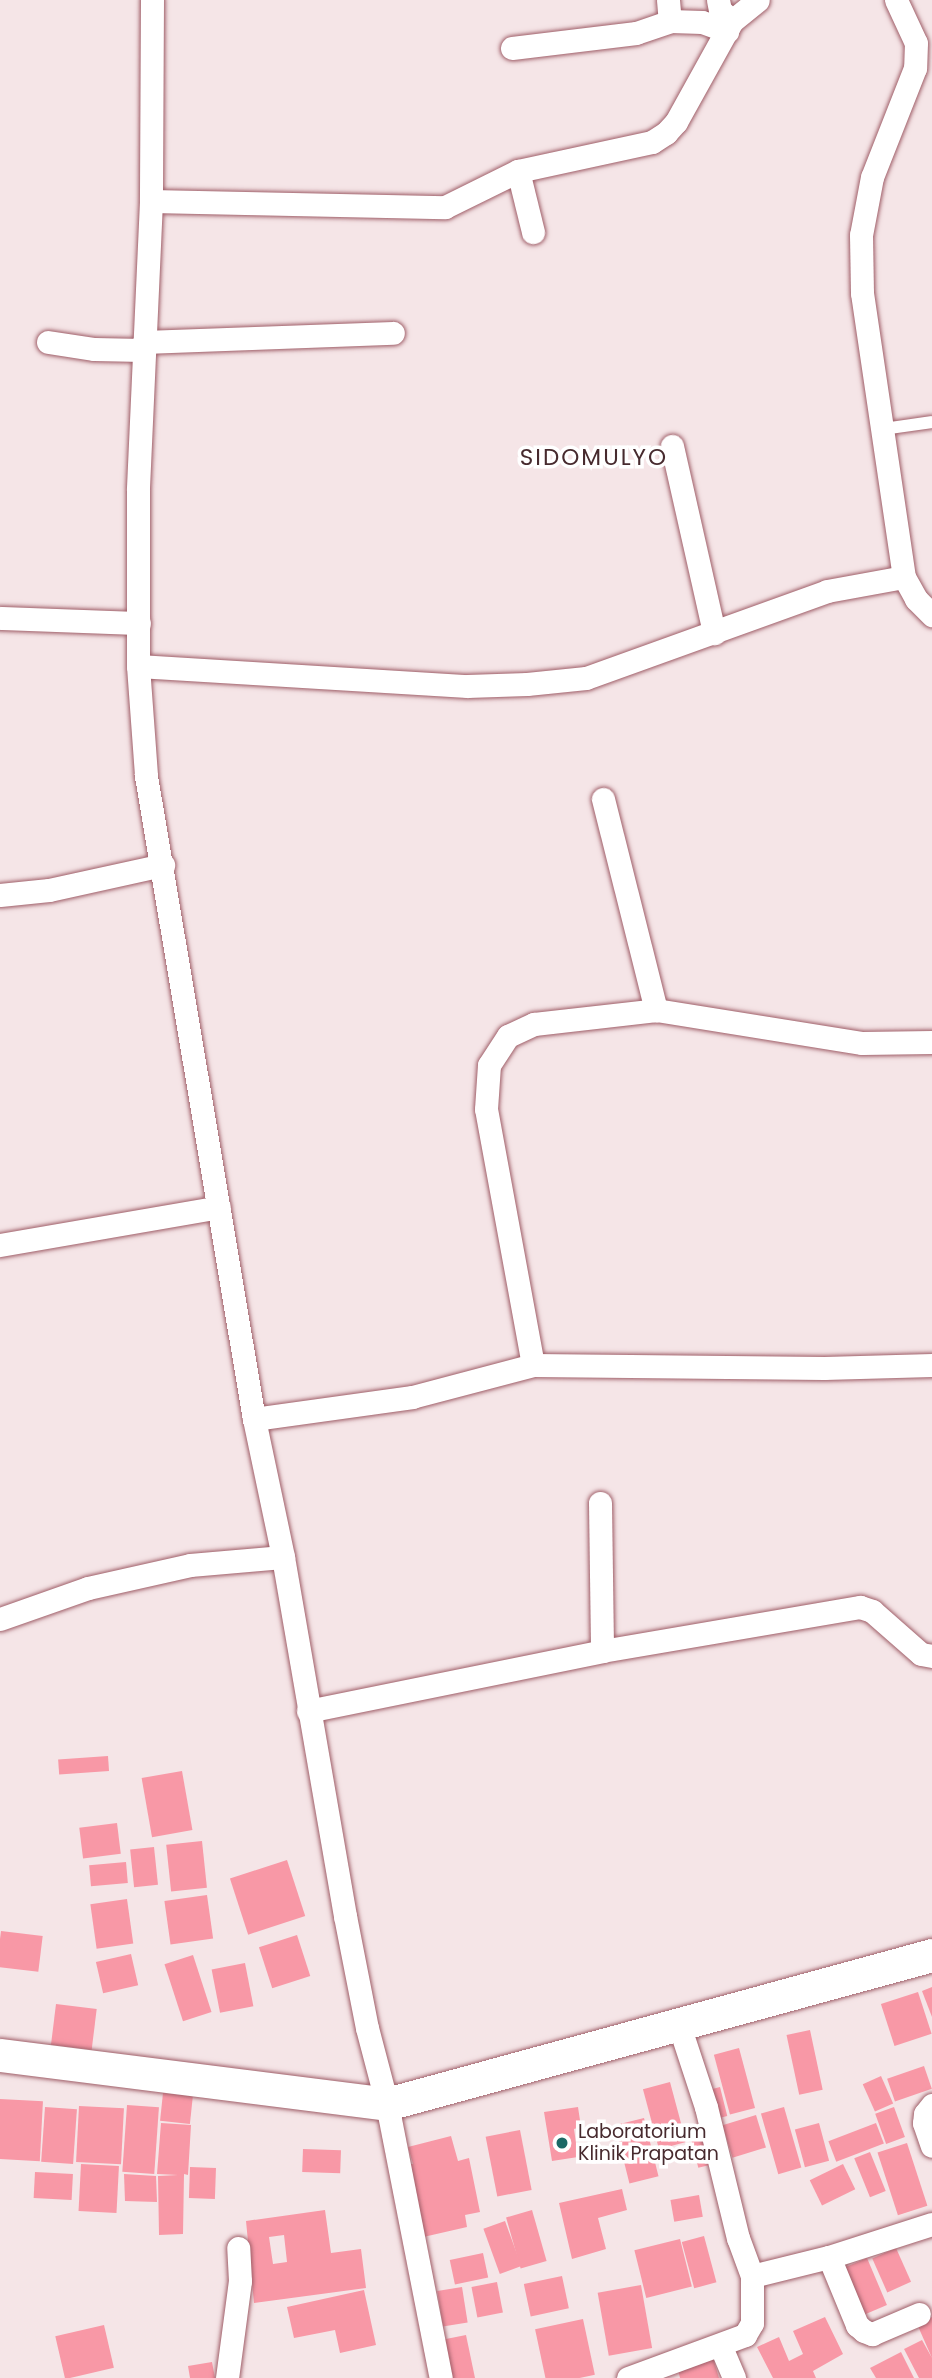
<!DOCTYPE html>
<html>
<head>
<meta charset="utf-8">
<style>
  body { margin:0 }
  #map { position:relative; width:932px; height:2378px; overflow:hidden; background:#f5e5e7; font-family:Poppins,sans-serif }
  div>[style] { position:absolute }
  .building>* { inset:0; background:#f898a6; transform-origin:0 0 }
  .roads { filter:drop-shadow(0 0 2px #9f5e68) drop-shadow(0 0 2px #9f5e68) }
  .lane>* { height:12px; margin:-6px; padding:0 6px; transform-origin:6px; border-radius:6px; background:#fff }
  .street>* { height:23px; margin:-11.5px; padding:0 11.5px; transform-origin:11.5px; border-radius:11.5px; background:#fff }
  .secondary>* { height:33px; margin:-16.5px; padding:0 16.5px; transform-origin:16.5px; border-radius:16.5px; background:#fff }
  .dots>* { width:19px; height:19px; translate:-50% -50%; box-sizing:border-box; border:4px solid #fff; border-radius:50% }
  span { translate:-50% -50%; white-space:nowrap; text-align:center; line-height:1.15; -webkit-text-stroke:7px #fff; paint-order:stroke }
  .poi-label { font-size:19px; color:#472a2e }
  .left { translate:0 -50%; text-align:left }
  .quarter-label { font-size:23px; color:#472a2e; letter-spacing:2px }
</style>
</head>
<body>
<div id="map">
  <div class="building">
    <i style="left:108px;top:1756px;width:15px;height:50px;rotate:86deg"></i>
    <i style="left:182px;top:1771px;width:60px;height:41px;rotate:80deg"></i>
    <i style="left:117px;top:1823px;width:31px;height:38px;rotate:83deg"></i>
    <i style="left:202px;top:1841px;width:47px;height:36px;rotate:84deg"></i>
    <i style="left:154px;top:1847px;width:38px;height:24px;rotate:84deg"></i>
    <i style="left:287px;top:1860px;width:59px;height:60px;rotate:72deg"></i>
    <i style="left:126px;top:1862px;width:21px;height:37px;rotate:85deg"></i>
    <i style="left:207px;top:1895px;width:44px;height:43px;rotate:82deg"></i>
    <i style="left:127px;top:1899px;width:45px;height:37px;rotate:82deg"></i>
    <i style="left:1px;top:1931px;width:42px;height:36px;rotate:7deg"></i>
    <i style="left:297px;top:1935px;width:43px;height:40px;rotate:72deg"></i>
    <i style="left:131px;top:1954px;width:32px;height:36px;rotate:77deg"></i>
    <i style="left:193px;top:1955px;width:60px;height:30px;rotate:72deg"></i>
    <i style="left:245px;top:1963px;width:44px;height:34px;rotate:79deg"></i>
    <i style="clip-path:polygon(932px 1987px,932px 2017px,922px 1991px)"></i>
    <i style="left:918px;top:1992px;width:44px;height:39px;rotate:72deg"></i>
    <i style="left:56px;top:2004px;width:41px;height:41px;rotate:7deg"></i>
    <i style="left:810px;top:2030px;width:61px;height:24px;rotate:78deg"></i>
    <i style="left:739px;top:2048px;width:62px;height:26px;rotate:75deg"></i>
    <i style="left:924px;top:2066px;width:24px;height:39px;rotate:71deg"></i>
    <i style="left:881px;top:2076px;width:30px;height:20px;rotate:66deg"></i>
    <i style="left:670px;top:2082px;width:62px;height:28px;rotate:75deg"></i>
    <i style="left:720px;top:2087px;width:30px;height:13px;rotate:76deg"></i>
    <i style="left:163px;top:2093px;width:30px;height:28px;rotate:6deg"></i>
    <i style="left:0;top:2099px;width:43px;height:60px;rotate:3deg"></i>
    <i style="left:127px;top:2105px;width:32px;height:67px;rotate:4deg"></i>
    <i style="left:79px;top:2106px;width:45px;height:56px;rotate:3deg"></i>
    <i style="left:45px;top:2107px;width:32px;height:55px;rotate:4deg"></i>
    <i style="clip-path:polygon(578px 2107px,581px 2127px,574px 2129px,578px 2157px,552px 2161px,544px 2112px)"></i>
    <i style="left:784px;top:2107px;width:63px;height:24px;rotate:74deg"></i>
    <i style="left:894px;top:2107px;width:32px;height:20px;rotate:70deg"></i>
    <i style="left:756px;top:2115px;width:34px;height:35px;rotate:73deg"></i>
    <i style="left:644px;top:2118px;width:60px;height:30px;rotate:76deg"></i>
    <i style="clip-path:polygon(161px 2123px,191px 2125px,188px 2175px,184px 2174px,183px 2234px,159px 2235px,158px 2176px,178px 2175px,157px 2174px)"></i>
    <i style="left:819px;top:2123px;width:39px;height:25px;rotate:75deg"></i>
    <i style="left:876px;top:2123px;width:22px;height:51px;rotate:69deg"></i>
    <i style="left:709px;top:2128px;width:36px;height:20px;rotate:76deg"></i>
    <i style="left:520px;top:2130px;width:61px;height:35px;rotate:79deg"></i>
    <i style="clip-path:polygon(451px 2136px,458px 2161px,469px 2158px,480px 2212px,465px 2215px,467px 2227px,419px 2238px,401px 2165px,413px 2164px,408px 2147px)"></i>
    <i style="left:907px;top:2143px;width:66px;height:31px;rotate:72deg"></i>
    <i style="left:303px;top:2149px;width:38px;height:23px;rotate:2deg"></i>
    <i style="left:870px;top:2152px;width:42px;height:17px;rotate:68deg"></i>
    <i style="left:81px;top:2164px;width:38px;height:47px;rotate:3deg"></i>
    <i style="left:843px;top:2164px;width:28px;height:37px;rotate:64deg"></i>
    <i style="left:190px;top:2167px;width:26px;height:31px;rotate:2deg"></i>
    <i style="left:35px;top:2172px;width:38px;height:26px;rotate:3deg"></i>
    <i style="clip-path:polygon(124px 2174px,156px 2176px,157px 2202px,125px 2201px)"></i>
    <i style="clip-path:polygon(622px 2189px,627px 2210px,598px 2218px,606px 2249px,572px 2259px,559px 2203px)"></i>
    <i style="left:699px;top:2195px;width:22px;height:29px;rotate:80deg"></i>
    <i style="clip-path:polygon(evenodd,325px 2210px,331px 2253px,361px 2249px,366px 2288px,254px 2303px,246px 2221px,325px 2210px,284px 2235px,287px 2262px,273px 2264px,269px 2237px,284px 2235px)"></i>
    <i style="left:532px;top:2210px;width:53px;height:27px;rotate:74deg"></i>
    <i style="left:505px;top:2221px;width:48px;height:23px;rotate:70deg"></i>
    <i style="left:704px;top:2236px;width:48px;height:23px;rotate:75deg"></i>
    <i style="left:680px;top:2239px;width:49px;height:47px;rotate:76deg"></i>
    <i style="left:896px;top:2248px;width:37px;height:26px;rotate:66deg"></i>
    <i style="left:483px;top:2253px;width:25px;height:34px;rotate:78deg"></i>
    <i style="left:867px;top:2258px;width:51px;height:30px;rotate:67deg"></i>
    <i style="left:562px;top:2276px;width:33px;height:39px;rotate:78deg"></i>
    <i style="left:497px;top:2282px;width:31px;height:26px;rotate:79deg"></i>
    <i style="left:641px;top:2285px;width:64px;height:44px;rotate:80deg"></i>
    <i style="left:462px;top:2287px;width:36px;height:25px;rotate:81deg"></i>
    <i style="clip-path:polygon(364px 2290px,376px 2345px,340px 2353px,335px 2330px,294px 2338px,287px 2307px)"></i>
    <i style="clip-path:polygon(825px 2317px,843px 2354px,813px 2371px,816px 2378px,773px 2378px,757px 2347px,779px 2337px,789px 2361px,803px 2354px,793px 2331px)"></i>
    <i style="clip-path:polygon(932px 2317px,932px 2378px,919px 2378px,904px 2349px,922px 2340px,932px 2358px,917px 2324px)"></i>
    <i style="left:583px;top:2319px;width:57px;height:49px;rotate:78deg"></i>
    <i style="left:104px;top:2325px;width:44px;height:50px;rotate:77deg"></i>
    <i style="clip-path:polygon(466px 2335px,475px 2378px,448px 2378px,441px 2340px)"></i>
    <i style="clip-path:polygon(901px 2352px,914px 2378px,876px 2378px,870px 2368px)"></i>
    <i style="clip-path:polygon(713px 2358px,719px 2378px,680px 2378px,677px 2366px)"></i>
    <i style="clip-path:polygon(212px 2362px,215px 2378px,190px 2378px,188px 2366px)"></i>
  </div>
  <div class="roads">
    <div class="lane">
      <i style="left:883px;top:429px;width:49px;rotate:-8.1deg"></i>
    </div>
    <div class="street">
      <i style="left:152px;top:0;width:201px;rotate:90.3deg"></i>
      <i style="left:151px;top:201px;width:289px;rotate:92.6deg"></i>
      <i style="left:138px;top:490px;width:176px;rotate:90deg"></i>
      <i style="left:138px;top:666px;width:110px;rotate:85.8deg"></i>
      <i style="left:146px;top:776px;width:652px;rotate:80.47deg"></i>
      <i style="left:254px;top:1419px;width:141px;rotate:78.1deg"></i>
      <i style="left:283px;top:1557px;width:364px;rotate:80.2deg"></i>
      <i style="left:345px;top:1916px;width:114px;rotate:78.9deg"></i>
      <i style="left:367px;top:2028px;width:79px;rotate:75.3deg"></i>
      <i style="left:387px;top:2104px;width:279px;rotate:78.9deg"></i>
      <i style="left:668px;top:0;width:21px;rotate:85deg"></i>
      <i style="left:718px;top:0;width:10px;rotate:79deg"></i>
      <i style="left:720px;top:10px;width:16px;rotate:43deg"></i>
      <i style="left:896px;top:0;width:47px;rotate:65.1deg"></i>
      <i style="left:916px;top:43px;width:25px;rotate:92deg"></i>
      <i style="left:915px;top:68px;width:117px;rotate:111.5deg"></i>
      <i style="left:872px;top:177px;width:59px;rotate:100.7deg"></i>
      <i style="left:861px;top:235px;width:58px;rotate:89deg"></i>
      <i style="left:862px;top:293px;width:287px;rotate:81.6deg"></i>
      <i style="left:512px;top:48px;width:125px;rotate:-6.9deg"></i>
      <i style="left:636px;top:33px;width:36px;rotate:-19deg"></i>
      <i style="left:670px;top:21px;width:32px;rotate:2deg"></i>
      <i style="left:702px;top:22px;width:27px;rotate:20deg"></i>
      <i style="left:518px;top:171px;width:63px;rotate:76.2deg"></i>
      <i style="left:151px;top:201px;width:294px;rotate:1.2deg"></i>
      <i style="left:445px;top:207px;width:81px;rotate:-26.3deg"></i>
      <i style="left:518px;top:171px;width:137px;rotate:-12.2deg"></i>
      <i style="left:652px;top:142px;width:17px;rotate:-33deg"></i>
      <i style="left:666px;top:133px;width:15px;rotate:-48deg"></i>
      <i style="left:676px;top:122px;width:115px;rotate:-61deg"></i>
      <i style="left:732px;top:21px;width:33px;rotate:-39deg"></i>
      <i style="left:48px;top:342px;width:47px;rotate:8.7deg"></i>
      <i style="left:94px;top:349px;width:49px;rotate:1.2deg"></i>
      <i style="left:144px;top:342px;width:249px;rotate:-2.1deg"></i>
      <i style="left:672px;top:446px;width:192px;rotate:77.3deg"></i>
      <i style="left:0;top:618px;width:139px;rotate:2.1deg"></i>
      <i style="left:138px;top:666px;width:330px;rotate:3.5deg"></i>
      <i style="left:467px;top:686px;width:60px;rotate:-1.9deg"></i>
      <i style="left:527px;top:684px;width:59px;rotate:-5.8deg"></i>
      <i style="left:586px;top:678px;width:256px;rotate:-19.8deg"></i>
      <i style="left:827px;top:591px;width:78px;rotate:-10.3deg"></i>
      <i style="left:904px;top:577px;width:25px;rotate:61deg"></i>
      <i style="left:916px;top:599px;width:23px;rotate:45deg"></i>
      <i style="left:603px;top:799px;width:218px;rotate:75.9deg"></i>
      <i style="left:0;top:895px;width:49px;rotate:-5.8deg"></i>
      <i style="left:49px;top:890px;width:117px;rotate:-12.4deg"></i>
      <i style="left:0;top:1245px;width:222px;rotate:-9.8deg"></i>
      <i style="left:533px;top:1365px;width:260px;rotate:-100.4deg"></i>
      <i style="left:486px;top:1109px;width:44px;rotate:-86.1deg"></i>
      <i style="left:489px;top:1065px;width:35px;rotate:-57deg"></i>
      <i style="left:508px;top:1036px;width:29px;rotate:-25deg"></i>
      <i style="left:534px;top:1024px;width:123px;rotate:-6.5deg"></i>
      <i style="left:656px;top:1010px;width:209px;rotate:9.1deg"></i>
      <i style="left:862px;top:1043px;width:70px;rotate:-0.8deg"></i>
      <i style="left:254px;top:1419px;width:160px;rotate:-7.9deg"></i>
      <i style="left:412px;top:1397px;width:125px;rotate:-14.8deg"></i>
      <i style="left:533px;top:1365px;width:291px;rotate:0.6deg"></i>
      <i style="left:824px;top:1368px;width:108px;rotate:-1.6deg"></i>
      <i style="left:600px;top:1503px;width:148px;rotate:89.2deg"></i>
      <i style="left:0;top:1619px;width:93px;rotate:-19.4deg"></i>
      <i style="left:88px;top:1588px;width:105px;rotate:-12.7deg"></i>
      <i style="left:190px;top:1565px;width:93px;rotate:-4.9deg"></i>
      <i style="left:308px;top:1711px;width:300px;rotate:-11.5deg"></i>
      <i style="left:602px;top:1651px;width:262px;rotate:-9.7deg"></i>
      <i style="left:860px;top:1607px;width:13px;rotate:18deg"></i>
      <i style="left:872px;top:1611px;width:65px;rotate:41.3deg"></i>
      <i style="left:921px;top:1654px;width:11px;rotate:10deg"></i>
      <i style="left:679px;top:2025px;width:86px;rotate:71.8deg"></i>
      <i style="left:706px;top:2107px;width:135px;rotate:76.3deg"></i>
      <i style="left:738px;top:2238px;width:40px;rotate:69.8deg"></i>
      <i style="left:932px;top:2105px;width:11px;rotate:128deg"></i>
      <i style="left:925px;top:2114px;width:9px;rotate:96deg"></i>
      <i style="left:924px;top:2123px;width:24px;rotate:71deg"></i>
      <i style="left:829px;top:2257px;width:74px;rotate:67.6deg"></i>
      <i style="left:857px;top:2325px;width:9px;rotate:41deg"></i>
      <i style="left:864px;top:2331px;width:9px;rotate:21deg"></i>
      <i style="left:872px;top:2334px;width:51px;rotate:-23.1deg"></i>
      <i style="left:721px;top:2347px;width:34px;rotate:67deg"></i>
      <i style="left:227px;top:2378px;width:98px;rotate:-82.4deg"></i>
      <i style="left:240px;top:2281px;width:33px;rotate:-93deg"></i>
      <i style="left:628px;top:2378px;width:125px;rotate:-20.2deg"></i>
      <i style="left:745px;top:2335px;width:14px;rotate:-60deg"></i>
      <i style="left:752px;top:2323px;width:47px;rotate:-90deg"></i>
      <i style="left:752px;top:2276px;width:79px;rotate:-13.9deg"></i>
      <i style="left:829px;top:2257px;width:108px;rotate:-17.8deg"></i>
    </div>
    <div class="secondary">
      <i style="left:0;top:2055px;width:390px;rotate:7.2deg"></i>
      <i style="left:387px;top:2104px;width:565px;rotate:-15.29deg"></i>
    </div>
  </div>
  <div class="dots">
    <i style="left:562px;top:2143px;background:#1c6865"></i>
  </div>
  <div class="poi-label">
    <span class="left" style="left:578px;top:2143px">Laboratorium<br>Klinik Prapatan</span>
  </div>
  <div class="quarter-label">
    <span style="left:594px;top:457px">SIDOMULYO</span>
  </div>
</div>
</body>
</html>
